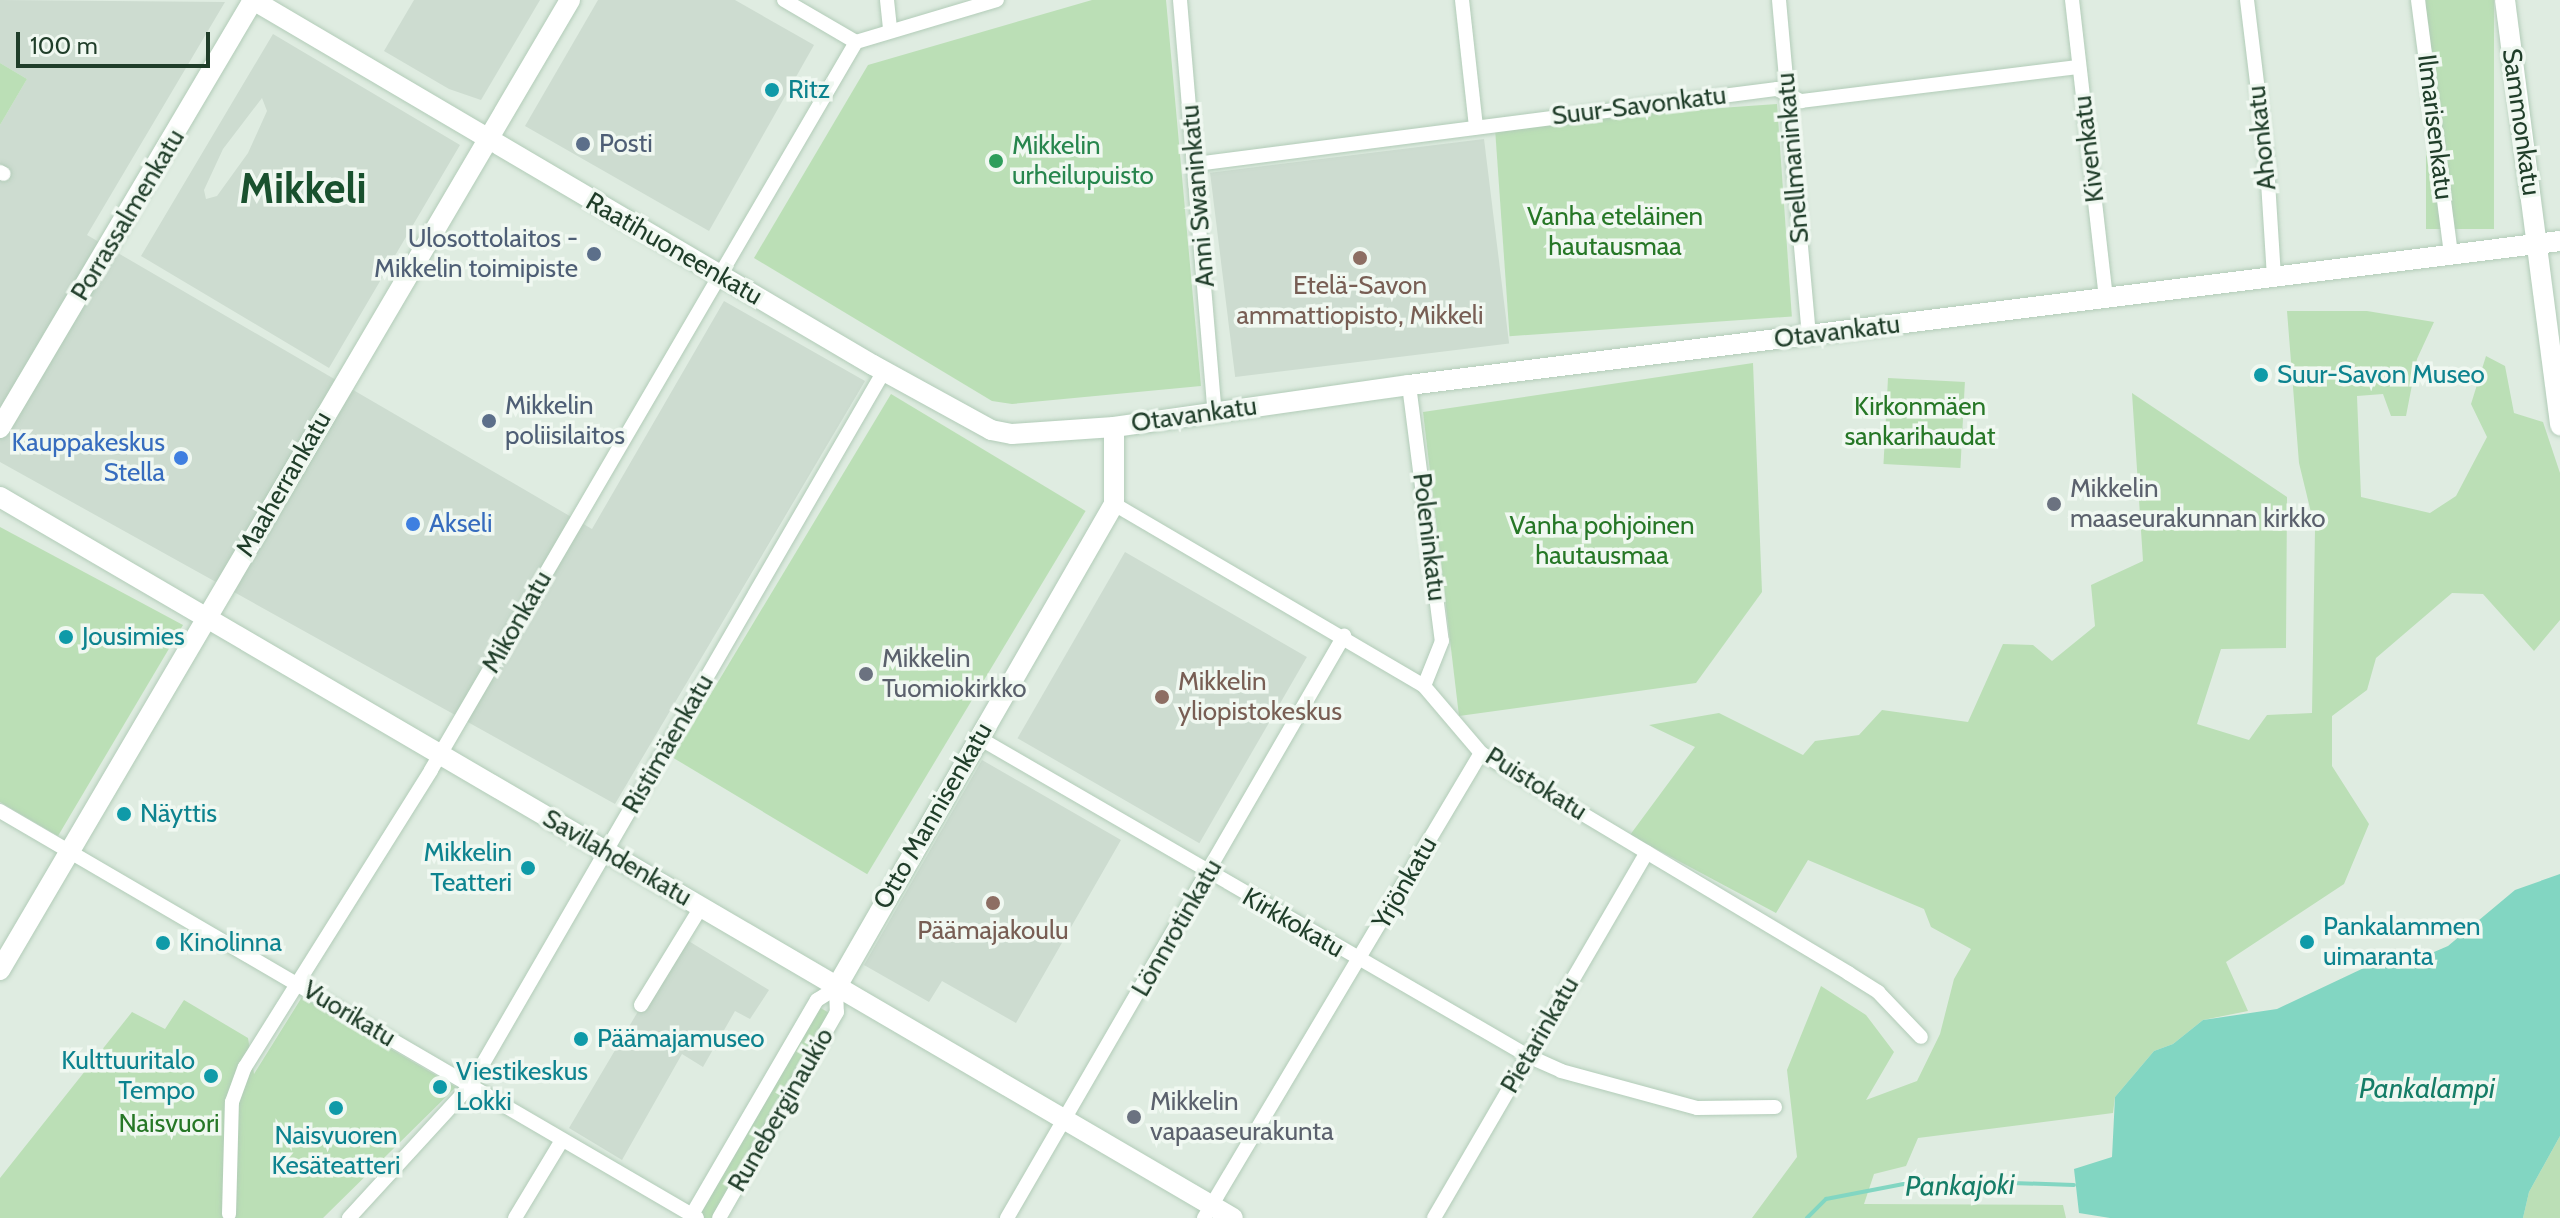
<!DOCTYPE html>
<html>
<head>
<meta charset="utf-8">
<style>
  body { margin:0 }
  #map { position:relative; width:2560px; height:1218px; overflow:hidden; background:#dfece1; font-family:Cabin,sans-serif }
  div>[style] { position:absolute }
  .built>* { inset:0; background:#cddcd0; transform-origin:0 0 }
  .green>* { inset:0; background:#bbdfb6; transform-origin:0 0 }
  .water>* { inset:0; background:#82d6c2 }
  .stream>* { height:4px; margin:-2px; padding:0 2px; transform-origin:2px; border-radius:2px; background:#82d6c2 }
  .roads { filter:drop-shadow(0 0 2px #b2ccb8) drop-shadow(0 0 2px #b2ccb8) }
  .street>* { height:14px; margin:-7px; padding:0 7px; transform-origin:7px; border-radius:7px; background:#fff }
  .secondary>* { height:20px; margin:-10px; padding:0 10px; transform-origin:10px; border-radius:10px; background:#fff }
  .dots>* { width:22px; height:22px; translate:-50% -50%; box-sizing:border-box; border:4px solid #f0f8f1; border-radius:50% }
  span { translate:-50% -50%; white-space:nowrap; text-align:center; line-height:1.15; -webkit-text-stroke:7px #f0f8f1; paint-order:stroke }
  .culture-label { font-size:26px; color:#0d838f }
  .left { translate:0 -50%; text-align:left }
  .right { translate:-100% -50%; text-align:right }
  .street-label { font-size:26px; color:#1f3d29 }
  .service-label { font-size:26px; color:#4e5e75 }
  .leisure-label { font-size:26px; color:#27864d }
  .park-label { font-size:26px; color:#267726 }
  .education-label { font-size:26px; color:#785e54 }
  .shop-label { font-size:26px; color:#366cbe }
  .worship-label { font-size:26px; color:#5b616d }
  .water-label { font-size:28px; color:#157d67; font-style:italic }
  .town-label { font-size:42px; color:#19512e; font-weight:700 }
  .scale { position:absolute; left:16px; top:32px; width:194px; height:36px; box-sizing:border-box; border:4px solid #1f3d29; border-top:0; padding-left:10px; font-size:24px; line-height:28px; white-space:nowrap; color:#1f3d29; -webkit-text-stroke:6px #f0f8f1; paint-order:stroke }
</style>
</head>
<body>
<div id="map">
  <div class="built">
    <i style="clip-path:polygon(0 0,225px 2px,87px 235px,592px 529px,724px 301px,865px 381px,615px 804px,0 462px,0 125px,27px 79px,0 63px)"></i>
    <i style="clip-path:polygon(414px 0,540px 0,481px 100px,449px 89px,384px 51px)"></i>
    <i style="clip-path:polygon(598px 0,735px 0,814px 45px,709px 231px,525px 126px)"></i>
    <i style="clip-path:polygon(evenodd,273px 34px,460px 145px,329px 368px,141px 256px,273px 34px,262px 98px,267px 111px,248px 153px,217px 196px,206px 199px,204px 190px,223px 149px,262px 98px)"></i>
    <i style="left:1484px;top:139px;width:206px;height:276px;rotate:83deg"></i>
    <i style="left:1125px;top:552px;width:210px;height:215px;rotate:30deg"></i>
    <i style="clip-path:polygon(982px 760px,1121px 840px,1016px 1023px,942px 981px,929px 1002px,864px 965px)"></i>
    <i style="clip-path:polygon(682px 937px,769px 990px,750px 1019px,735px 1011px,703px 1067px,682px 1054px,622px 1160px,569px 1128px)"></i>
  </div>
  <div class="green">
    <i style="clip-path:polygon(1092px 0,1166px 0,1201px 386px,1012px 404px,992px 401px,754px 258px,868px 65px)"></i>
    <i style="left:2426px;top:0;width:68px;height:229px"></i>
    <i style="clip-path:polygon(0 63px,27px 79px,0 125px)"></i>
    <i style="left:1777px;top:104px;width:213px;height:283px;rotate:86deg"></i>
    <i style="clip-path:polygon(2287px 311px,2367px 311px,2434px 322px,2417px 359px,2406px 416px,2391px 416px,2383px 394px,2357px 396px,2361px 497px,2430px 513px,2456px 496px,2487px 437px,2471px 404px,2486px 356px,2505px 366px,2514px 413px,2543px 422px,2560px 473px,2560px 620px,2534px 651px,2483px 594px,2452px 593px,2376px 658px,2367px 690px,2332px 716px,2332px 766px,2369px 824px,2344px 884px,2226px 962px,2248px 1011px,2203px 1020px,2173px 1044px,2154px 1051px,2115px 1097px,2113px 1113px,1918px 1138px,1906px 1166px,1874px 1174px,1864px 1204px,2063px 1205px,2066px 1218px,1752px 1218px,1797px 1157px,1787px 1070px,1821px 986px,1866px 1015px,1894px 1052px,1866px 1100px,1917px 1081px,1940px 1034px,1954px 979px,1971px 949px,1931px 927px,1924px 909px,1808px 860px,1776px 913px,1630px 835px,1695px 747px,1649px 725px,1719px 713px,1803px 755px,1815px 741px,1859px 735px,1882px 710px,1968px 722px,2003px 644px,2033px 645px,2052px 661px,2095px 626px,2091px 585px,2143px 561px,2132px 393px,2287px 497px,2286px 648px,2221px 649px,2197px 724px,2249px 740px,2267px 715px,2312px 713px,2315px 529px,2299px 463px)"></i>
    <i style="clip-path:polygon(1753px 363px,1762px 592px,1696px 683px,1459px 716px,1423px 412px)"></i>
    <i style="left:1888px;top:378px;width:77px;height:86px;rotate:3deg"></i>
    <i style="left:891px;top:394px;width:227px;height:424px;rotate:31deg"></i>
    <i style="clip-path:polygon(0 527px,183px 625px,58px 836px,0 802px)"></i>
    <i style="clip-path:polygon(302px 997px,456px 1087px,323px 1218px,0 1218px,0 1178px,132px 1012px,165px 1029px,184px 1000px,248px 1038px,254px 1074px)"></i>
    <i style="clip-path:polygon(817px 1006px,833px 1015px,715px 1218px,700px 1218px,695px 1215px)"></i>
    <i style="clip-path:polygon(2560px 1136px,2560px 1218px,2523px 1218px,2529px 1192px)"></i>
  </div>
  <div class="water">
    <i style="clip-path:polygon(2560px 874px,2560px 1136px,2529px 1192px,2523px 1218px,2110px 1218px,2079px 1213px,2074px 1169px,2112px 1157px,2115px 1097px,2154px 1051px,2173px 1044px,2203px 1020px,2277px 1009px,2385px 958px,2420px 958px,2448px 946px,2515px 890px)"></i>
  </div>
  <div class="stream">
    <i style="left:1807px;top:1218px;width:27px;rotate:-45deg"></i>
    <i style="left:1826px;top:1199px;width:100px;rotate:-11deg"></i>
    <i style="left:1924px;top:1180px;width:150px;rotate:1.9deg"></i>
  </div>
  <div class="roads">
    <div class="street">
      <i style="left:784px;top:0;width:83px;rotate:30.3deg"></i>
      <i style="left:887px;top:0;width:31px;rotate:84deg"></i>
      <i style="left:1180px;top:0;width:414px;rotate:85.2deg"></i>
      <i style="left:1462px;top:0;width:128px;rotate:83.7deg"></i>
      <i style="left:1779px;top:0;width:337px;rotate:84.9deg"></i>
      <i style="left:2072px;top:0;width:301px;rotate:83.5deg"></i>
      <i style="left:2247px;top:0;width:167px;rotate:83.1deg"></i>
      <i style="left:2267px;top:166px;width:110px;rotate:86.4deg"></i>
      <i style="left:2418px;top:0;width:257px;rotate:82.6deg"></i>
      <i style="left:856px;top:42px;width:147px;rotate:-16.6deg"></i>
      <i style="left:1196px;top:164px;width:586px;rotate:-7.36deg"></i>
      <i style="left:1777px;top:89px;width:27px;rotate:27deg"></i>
      <i style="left:1801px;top:101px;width:280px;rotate:-7deg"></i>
      <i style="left:0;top:172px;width:4px;rotate:27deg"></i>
      <i style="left:1409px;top:385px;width:258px;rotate:82.7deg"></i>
      <i style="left:1442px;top:641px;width:48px;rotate:111.8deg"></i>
      <i style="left:1114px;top:504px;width:359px;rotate:30.4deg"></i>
      <i style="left:1424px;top:686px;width:88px;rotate:49.6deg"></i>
      <i style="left:1481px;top:753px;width:428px;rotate:30.9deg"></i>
      <i style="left:1848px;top:973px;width:36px;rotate:32deg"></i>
      <i style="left:1878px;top:992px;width:62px;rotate:46.3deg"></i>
      <i style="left:979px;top:738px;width:634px;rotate:30.08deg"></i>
      <i style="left:1528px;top:1056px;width:36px;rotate:24deg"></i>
      <i style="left:1561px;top:1071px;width:141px;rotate:15.2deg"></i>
      <i style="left:1697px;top:1108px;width:78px;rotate:-0.7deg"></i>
      <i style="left:0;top:811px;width:807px;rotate:30.28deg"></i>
      <i style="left:641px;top:1005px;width:115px;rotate:-58.5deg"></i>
      <i style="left:229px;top:1214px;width:112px;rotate:-88.5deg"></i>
      <i style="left:232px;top:1102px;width:37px;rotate:-70deg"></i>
      <i style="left:245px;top:1067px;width:350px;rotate:-57.9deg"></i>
      <i style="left:431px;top:770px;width:843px;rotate:-59.72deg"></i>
      <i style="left:349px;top:1218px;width:179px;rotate:-47.5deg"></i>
      <i style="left:470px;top:1086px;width:826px;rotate:-59.93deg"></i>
      <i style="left:515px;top:1218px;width:91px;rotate:-58.9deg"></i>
      <i style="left:690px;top:1218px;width:252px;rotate:-59.8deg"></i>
      <i style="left:817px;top:1000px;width:22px;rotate:-32deg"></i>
      <i style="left:836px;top:988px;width:24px;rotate:88deg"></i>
      <i style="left:837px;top:1012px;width:237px;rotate:119.8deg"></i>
      <i style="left:1007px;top:1218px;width:673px;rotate:-59.93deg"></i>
      <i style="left:1204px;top:1218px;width:541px;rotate:-59.22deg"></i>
      <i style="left:1434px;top:1218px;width:423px;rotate:-59.8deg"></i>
    </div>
    <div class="secondary">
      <i style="left:253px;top:0;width:719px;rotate:30.49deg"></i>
      <i style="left:873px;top:365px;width:135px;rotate:28.8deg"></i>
      <i style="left:991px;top:430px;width:21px;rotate:11deg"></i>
      <i style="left:1012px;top:434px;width:102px;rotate:-3.9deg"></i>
      <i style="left:1114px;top:427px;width:298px;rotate:-8.1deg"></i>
      <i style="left:1409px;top:385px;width:1160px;rotate:-7.13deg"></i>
      <i style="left:2505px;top:0;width:429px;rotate:82.6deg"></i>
      <i style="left:0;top:428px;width:497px;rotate:-59.4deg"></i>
      <i style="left:0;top:497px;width:1428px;rotate:30.32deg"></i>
      <i style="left:0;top:970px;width:1125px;rotate:-59.56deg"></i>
      <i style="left:836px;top:988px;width:558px;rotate:-60.13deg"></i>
      <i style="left:1114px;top:504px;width:77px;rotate:-90deg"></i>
    </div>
  </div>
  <div class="dots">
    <i style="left:772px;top:90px;background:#0f9aa8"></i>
    <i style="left:583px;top:144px;background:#5c6f8a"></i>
    <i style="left:996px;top:161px;background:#2e9e5b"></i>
    <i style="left:594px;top:254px;background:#5c6f8a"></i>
    <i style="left:1360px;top:258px;background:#8d6e63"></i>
    <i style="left:2261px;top:375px;background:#0f9aa8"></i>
    <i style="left:489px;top:421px;background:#5c6f8a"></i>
    <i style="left:181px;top:458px;background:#3f7fe0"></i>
    <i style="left:2054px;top:504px;background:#6b7280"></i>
    <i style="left:413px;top:524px;background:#3f7fe0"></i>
    <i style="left:66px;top:637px;background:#0f9aa8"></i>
    <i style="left:866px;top:674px;background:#6b7280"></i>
    <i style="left:1162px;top:697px;background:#8d6e63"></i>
    <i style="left:124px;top:814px;background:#0f9aa8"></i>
    <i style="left:528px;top:868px;background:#0f9aa8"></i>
    <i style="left:993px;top:903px;background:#8d6e63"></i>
    <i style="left:2307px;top:942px;background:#0f9aa8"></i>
    <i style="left:163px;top:943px;background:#0f9aa8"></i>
    <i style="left:581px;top:1039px;background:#0f9aa8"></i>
    <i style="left:211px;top:1076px;background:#0f9aa8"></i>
    <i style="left:440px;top:1087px;background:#0f9aa8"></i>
    <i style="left:336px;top:1108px;background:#0f9aa8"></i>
    <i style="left:1134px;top:1117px;background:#6b7280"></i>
  </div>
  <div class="culture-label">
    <span class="left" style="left:788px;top:90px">Ritz</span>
    <span class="left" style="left:2277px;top:375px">Suur-Savon Museo</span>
    <span class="left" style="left:82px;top:637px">Jousimies</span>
    <span class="left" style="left:140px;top:814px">Näyttis</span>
    <span class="right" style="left:512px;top:868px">Mikkelin<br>Teatteri</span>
    <span class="left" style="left:2323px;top:942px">Pankalammen<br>uimaranta</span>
    <span class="left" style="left:179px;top:943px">Kinolinna</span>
    <span class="left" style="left:597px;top:1039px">Päämajamuseo</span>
    <span class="right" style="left:195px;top:1076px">Kulttuuritalo<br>Tempo</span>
    <span class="left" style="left:456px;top:1087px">Viestikeskus<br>Lokki</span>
    <span style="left:336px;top:1151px">Naisvuoren<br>Kesäteatteri</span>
  </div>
  <div class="street-label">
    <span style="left:1639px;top:106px;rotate:-7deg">Suur-Savonkatu</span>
    <span style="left:2521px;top:122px;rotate:82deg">Sammonkatu</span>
    <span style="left:2435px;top:127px;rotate:83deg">Ilmarisenkatu</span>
    <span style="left:2262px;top:138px;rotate:-96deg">Ahonkatu</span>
    <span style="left:2089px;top:149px;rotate:-97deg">Kivenkatu</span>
    <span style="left:1793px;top:158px;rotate:-95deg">Snellmaninkatu</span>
    <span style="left:1198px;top:196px;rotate:-95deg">Anni Swaninkatu</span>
    <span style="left:128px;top:215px;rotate:-59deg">Porrassalmenkatu</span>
    <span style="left:674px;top:249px;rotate:30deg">Raatihuoneenkatu</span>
    <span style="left:1837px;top:332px;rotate:-7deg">Otavankatu</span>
    <span style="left:1194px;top:415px;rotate:-8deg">Otavankatu</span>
    <span style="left:284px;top:484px;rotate:-60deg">Maaherrankatu</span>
    <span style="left:1429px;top:537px;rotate:83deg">Poleninkatu</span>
    <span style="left:517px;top:622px;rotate:-60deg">Mikonkatu</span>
    <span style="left:668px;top:744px;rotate:-60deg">Ristimäenkatu</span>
    <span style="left:1536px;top:784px;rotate:32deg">Puistokatu</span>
    <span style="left:933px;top:816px;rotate:-60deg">Otto Mannisenkatu</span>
    <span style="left:617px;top:858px;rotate:30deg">Savilahdenkatu</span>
    <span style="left:1405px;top:883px;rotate:-60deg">Yrjönkatu</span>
    <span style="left:1293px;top:923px;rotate:30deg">Kirkkokatu</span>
    <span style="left:1177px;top:928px;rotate:-60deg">Lönnrotinkatu</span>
    <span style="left:349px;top:1014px;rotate:31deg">Vuorikatu</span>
    <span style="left:1540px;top:1035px;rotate:-60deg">Pietarinkatu</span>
    <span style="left:781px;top:1110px;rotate:-60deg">Runeberginaukio</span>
  </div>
  <div class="service-label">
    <span class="left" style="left:599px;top:144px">Posti</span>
    <span class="right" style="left:578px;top:254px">Ulosottolaitos -<br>Mikkelin toimipiste</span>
    <span class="left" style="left:505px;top:421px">Mikkelin<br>poliisilaitos</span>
  </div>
  <div class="leisure-label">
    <span class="left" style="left:1012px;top:161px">Mikkelin<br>urheilupuisto</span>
  </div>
  <div class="park-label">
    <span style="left:1615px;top:232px">Vanha eteläinen<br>hautausmaa</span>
    <span style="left:1920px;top:422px">Kirkonmäen<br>sankarihaudat</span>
    <span style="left:1602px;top:541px">Vanha pohjoinen<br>hautausmaa</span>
    <span style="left:169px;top:1124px">Naisvuori</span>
  </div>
  <div class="education-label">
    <span style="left:1360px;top:301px">Etelä-Savon<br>ammattiopisto, Mikkeli</span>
    <span class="left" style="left:1178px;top:697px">Mikkelin<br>yliopistokeskus</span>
    <span style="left:993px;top:931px">Päämajakoulu</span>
  </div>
  <div class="shop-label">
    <span class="right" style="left:165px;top:458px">Kauppakeskus<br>Stella</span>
    <span class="left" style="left:429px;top:524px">Akseli</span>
  </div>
  <div class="worship-label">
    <span class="left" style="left:2070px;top:504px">Mikkelin<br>maaseurakunnan kirkko</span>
    <span class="left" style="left:882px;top:674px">Mikkelin<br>Tuomiokirkko</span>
    <span class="left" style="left:1150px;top:1117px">Mikkelin<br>vapaaseurakunta</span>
  </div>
  <div class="water-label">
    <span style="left:2427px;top:1088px">Pankalampi</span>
    <span style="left:1960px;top:1185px;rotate:-1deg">Pankajoki</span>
  </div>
  <div class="town-label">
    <span style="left:303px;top:188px">Mikkeli</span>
  </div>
  <div class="scale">100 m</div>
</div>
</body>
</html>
